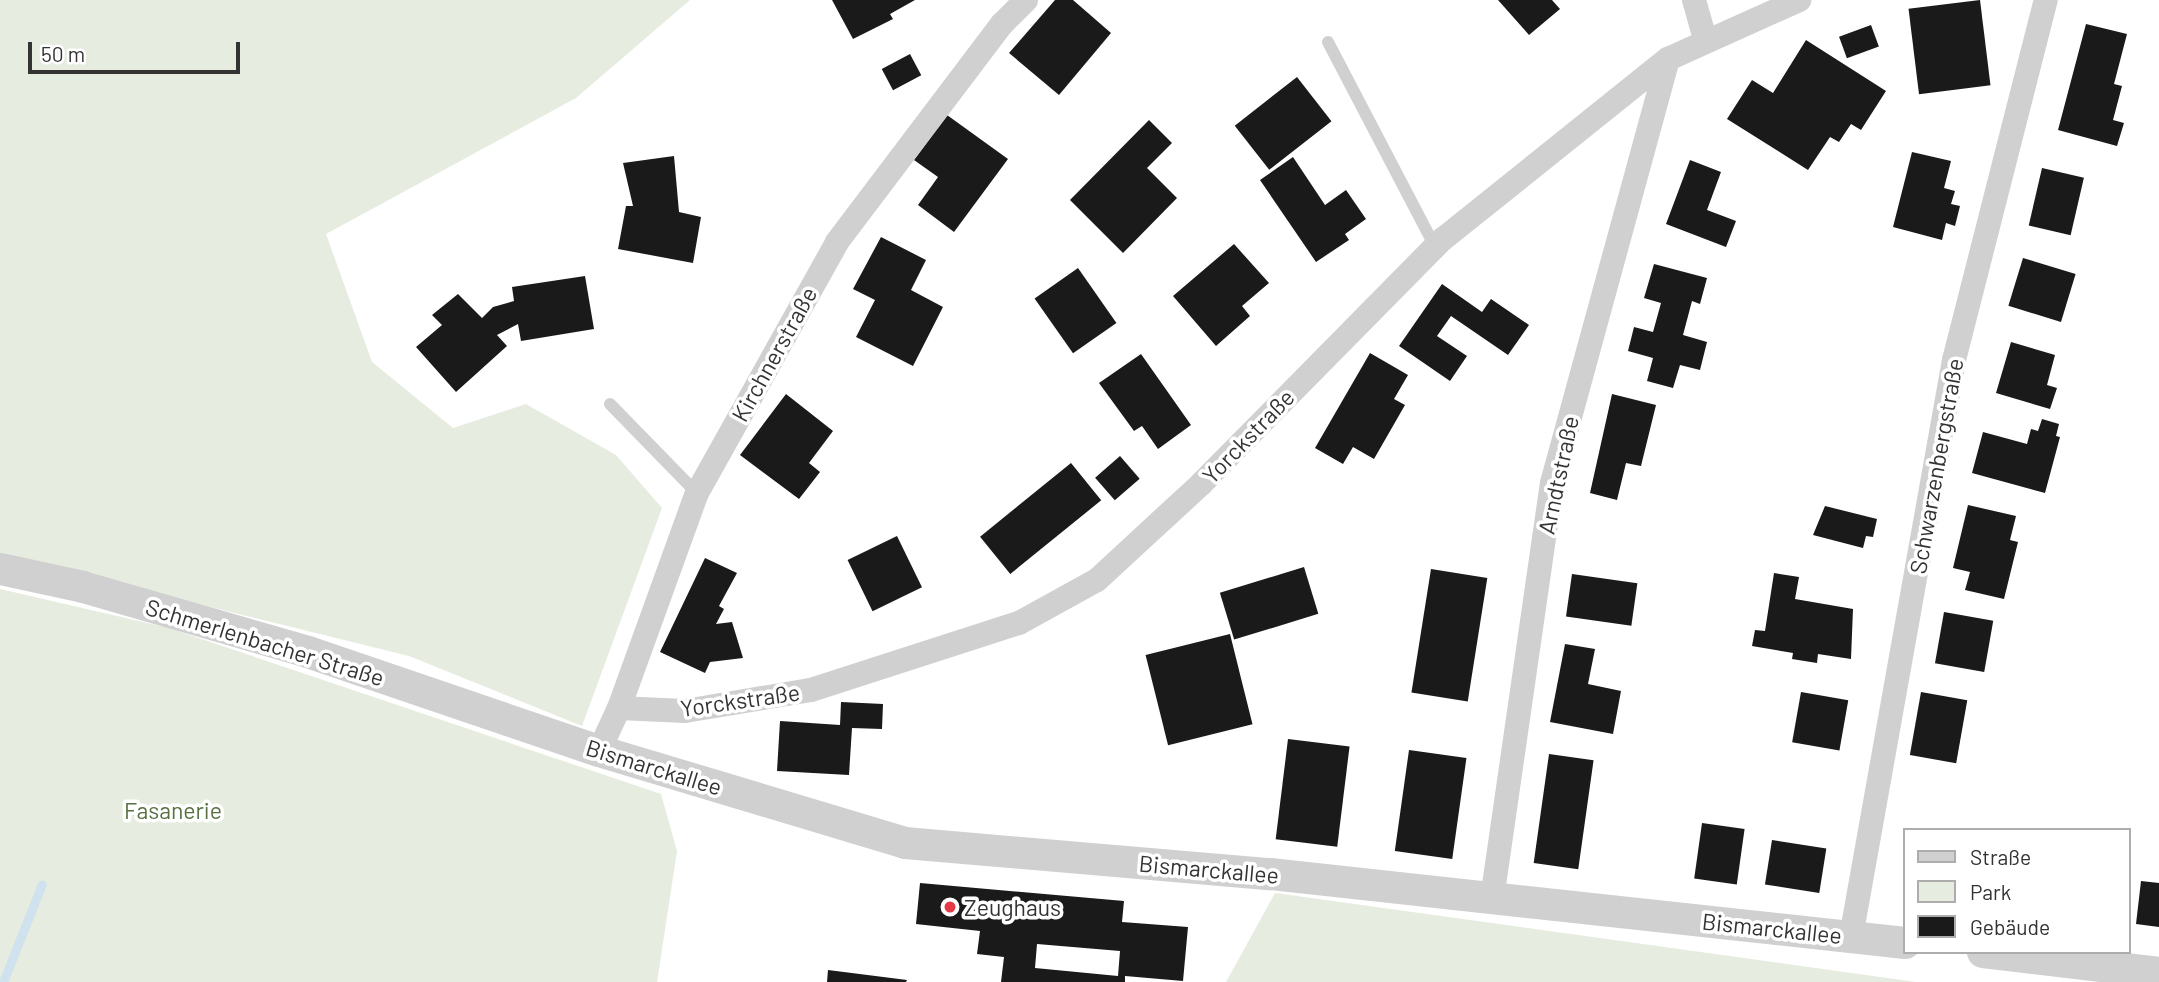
<!DOCTYPE html>
<html>
<head>
<meta charset="utf-8">
<style>
  body { margin:0 }
  #map { position:relative; width:2159px; height:982px; overflow:hidden; background:#fff; font-family:Barlow,sans-serif }
  div>[style] { position:absolute }
  .green>* { inset:0; background:#e6ecdf }
  .stream>* { height:9px; margin:-4.5px; padding:0 4.5px; transform-origin:4.5px; border-radius:4.5px; background:#cfe2ee }
  .building>* { inset:0; background:#1a1a1a; transform-origin:0 0 }
  .service>* { height:12px; margin:-6px; padding:0 6px; transform-origin:6px; border-radius:6px; background:#d0d0d0 }
  .minor>* { height:24px; margin:-12px; padding:0 12px; transform-origin:12px; border-radius:12px; background:#d0d0d0 }
  .tertiary>* { height:32px; margin:-16px; padding:0 16px; transform-origin:16px; border-radius:16px; background:#d0d0d0 }
  .dots>* { width:19px; height:19px; translate:-50% -50%; box-sizing:border-box; border:4px solid #fff; border-radius:50% }
  span { translate:-50% -50%; white-space:nowrap; text-align:center; line-height:1.15; -webkit-text-stroke:7px #fff; paint-order:stroke }
  .street-label { font-size:23px; color:#333 }
  .park-label { font-size:23px; color:#56703f }
  .poi-label { font-size:23px; color:#333 }
  .left { translate:0 -50%; text-align:left }
  .legend { position:absolute; left:1903px; top:828px; width:228px; height:126px; box-sizing:border-box; background:#fff; border:2px solid #adadad; margin:0; padding:9px 12px; list-style:none; font-size:21px; color:#333 }
  .legend li { display:flex; align-items:center; gap:14px; height:35px }
  .legend b { width:35px; border:2px solid #adadad }
  .scale { position:absolute; left:28px; top:42px; width:212px; height:32px; box-sizing:border-box; border:4px solid #333; border-top:0; padding-left:9px; font-size:21px; line-height:24px; white-space:nowrap; color:#333; -webkit-text-stroke:5px #fff; paint-order:stroke }
</style>
</head>
<body>
<div id="map">
  <div class="green">
    <i style="clip-path:polygon(0 0,690px 0,576px 98px,326px 234px,372px 362px,453px 428px,526px 404px,616px 455px,662px 508px,582px 726px,409px 656px,0 555px)"></i>
    <i style="clip-path:polygon(0 589px,169px 628px,661px 794px,677px 851px,657px 982px,0 982px)"></i>
    <i style="clip-path:polygon(1275px 893px,1916px 982px,1226px 982px)"></i>
  </div>
  <div class="stream">
    <i style="left:3px;top:982px;width:105px;rotate:-68.3deg"></i>
  </div>
  <div class="building">
    <i style="clip-path:polygon(832px 0,915px 0,890px 14px,893px 19px,853px 39px)"></i>
    <i style="clip-path:polygon(1055px 0,1073px 0,1111px 33px,1059px 95px,1009px 53px)"></i>
    <i style="clip-path:polygon(1498px 0,1552px 0,1560px 9px,1529px 35px)"></i>
    <i style="left:1980px;top:0;width:86px;height:72px;rotate:83deg"></i>
    <i style="clip-path:polygon(2086px 24px,2127px 34px,2114px 84px,2122px 86px,2113px 120px,2124px 123px,2117px 146px,2058px 130px)"></i>
    <i style="left:1871px;top:25px;width:23px;height:34px;rotate:70deg"></i>
    <i style="clip-path:polygon(1806px 40px,1886px 91px,1861px 130px,1851px 124px,1839px 142px,1830px 137px,1808px 170px,1727px 119px,1752px 80px,1773px 93px)"></i>
    <i style="left:910px;top:54px;width:24px;height:32px;rotate:62deg"></i>
    <i style="left:1297px;top:77px;width:56px;height:79px;rotate:52deg"></i>
    <i style="clip-path:polygon(947px 115px,1008px 159px,954px 232px,918px 205px,938px 177px,914px 160px)"></i>
    <i style="clip-path:polygon(1149px 120px,1172px 143px,1147px 168px,1177px 198px,1123px 253px,1070px 200px)"></i>
    <i style="clip-path:polygon(1912px 152px,1951px 161px,1944px 188px,1955px 191px,1951px 204px,1960px 206px,1955px 226px,1946px 223px,1942px 240px,1893px 227px)"></i>
    <i style="clip-path:polygon(674px 156px,679px 212px,701px 217px,693px 263px,618px 249px,626px 206px,633px 206px,623px 163px)"></i>
    <i style="clip-path:polygon(1293px 157px,1325px 205px,1346px 190px,1366px 219px,1345px 234px,1349px 240px,1316px 262px,1260px 180px)"></i>
    <i style="clip-path:polygon(1690px 160px,1721px 172px,1707px 210px,1736px 221px,1726px 247px,1666px 224px)"></i>
    <i style="left:2042px;top:168px;width:43px;height:59px;rotate:13deg"></i>
    <i style="clip-path:polygon(881px 237px,926px 260px,911px 290px,943px 307px,913px 366px,856px 337px,875px 300px,853px 289px)"></i>
    <i style="clip-path:polygon(1234px 244px,1269px 283px,1242px 306px,1250px 316px,1216px 346px,1173px 296px)"></i>
    <i style="left:2023px;top:258px;width:55px;height:50px;rotate:17deg"></i>
    <i style="clip-path:polygon(1654px 264px,1707px 278px,1700px 304px,1692px 301px,1683px 335px,1707px 342px,1700px 370px,1680px 365px,1673px 388px,1647px 381px,1653px 358px,1628px 351px,1634px 327px,1653px 332px,1661px 303px,1644px 298px)"></i>
    <i style="left:1078px;top:268px;width:67px;height:53px;rotate:55deg"></i>
    <i style="clip-path:polygon(585px 276px,594px 329px,521px 341px,518px 324px,497px 335px,507px 346px,456px 392px,416px 347px,442px 325px,432px 315px,458px 294px,482px 318px,493px 307px,514px 301px,512px 287px)"></i>
    <i style="clip-path:polygon(1442px 284px,1482px 312px,1491px 299px,1529px 325px,1508px 355px,1451px 316px,1437px 336px,1467px 356px,1450px 381px,1399px 346px)"></i>
    <i style="clip-path:polygon(2011px 342px,2055px 355px,2047px 385px,2057px 388px,2050px 409px,1996px 393px)"></i>
    <i style="clip-path:polygon(1370px 353px,1408px 375px,1394px 399px,1405px 405px,1374px 459px,1353px 447px,1343px 464px,1315px 448px)"></i>
    <i style="clip-path:polygon(1141px 354px,1191px 425px,1158px 449px,1142px 426px,1134px 431px,1099px 383px)"></i>
    <i style="clip-path:polygon(786px 394px,833px 431px,809px 463px,820px 472px,799px 499px,740px 455px)"></i>
    <i style="clip-path:polygon(1612px 394px,1656px 405px,1641px 466px,1626px 463px,1617px 500px,1590px 493px)"></i>
    <i style="clip-path:polygon(2042px 419px,2059px 424px,2056px 436px,2060px 437px,2045px 493px,1972px 473px,1983px 432px,2027px 444px,2031px 429px,2038px 431px)"></i>
    <i style="left:1120px;top:456px;width:30px;height:33px;rotate:49deg"></i>
    <i style="left:1071px;top:463px;width:48px;height:117px;rotate:51deg"></i>
    <i style="clip-path:polygon(1968px 505px,2016px 516px,2010px 540px,2018px 542px,2004px 599px,1965px 590px,1970px 572px,1953px 568px)"></i>
    <i style="clip-path:polygon(1825px 506px,1877px 519px,1873px 537px,1866px 536px,1863px 548px,1813px 535px)"></i>
    <i style="left:897px;top:536px;width:57px;height:55px;rotate:64deg"></i>
    <i style="clip-path:polygon(705px 558px,737px 573px,719px 606px,724px 609px,716px 624px,732px 622px,743px 658px,710px 662px,705px 673px,660px 652px)"></i>
    <i style="left:1304px;top:567px;width:49px;height:88px;rotate:73deg"></i>
    <i style="left:1431px;top:569px;width:57px;height:125px;rotate:9deg"></i>
    <i style="clip-path:polygon(1774px 573px,1799px 577px,1795px 599px,1853px 609px,1851px 659px,1818px 654px,1817px 663px,1792px 659px,1793px 653px,1752px 646px,1755px 630px,1765px 631px)"></i>
    <i style="left:1572px;top:574px;width:66px;height:43px;rotate:8deg"></i>
    <i style="left:1944px;top:612px;width:50px;height:52px;rotate:10deg"></i>
    <i style="left:1230px;top:634px;width:93px;height:87px;rotate:76deg"></i>
    <i style="clip-path:polygon(1565px 644px,1595px 649px,1588px 684px,1621px 691px,1613px 734px,1550px 722px)"></i>
    <i style="left:1801px;top:692px;width:48px;height:51px;rotate:10deg"></i>
    <i style="left:1921px;top:692px;width:47px;height:64px;rotate:10deg"></i>
    <i style="clip-path:polygon(841px 702px,883px 704px,882px 729px,852px 728px,849px 775px,777px 771px,780px 721px,840px 725px)"></i>
    <i style="left:1288px;top:739px;width:62px;height:101px;rotate:7deg"></i>
    <i style="left:1409px;top:750px;width:58px;height:102px;rotate:8deg"></i>
    <i style="left:1549px;top:754px;width:45px;height:110px;rotate:8deg"></i>
    <i style="left:1702px;top:823px;width:43px;height:56px;rotate:8deg"></i>
    <i style="left:1772px;top:840px;width:55px;height:45px;rotate:9deg"></i>
    <i style="clip-path:polygon(2141px 881px,2159px 883px,2159px 927px,2136px 924px)"></i>
    <i style="clip-path:polygon(evenodd,920px 883px,1124px 901px,1122px 922px,1188px 927px,1183px 981px,1125px 976px,1125px 982px,1001px 982px,1004px 957px,977px 954px,980px 931px,916px 924px,920px 883px,1037px 944px,1120px 951px,1118px 976px,1035px 968px,1037px 944px)"></i>
    <i style="clip-path:polygon(828px 970px,907px 980px,906px 982px,827px 982px)"></i>
  </div>
  <div class="service">
    <i style="left:1328px;top:42px;width:231px;rotate:62.4deg"></i>
    <i style="left:610px;top:404px;width:124px;rotate:45.7deg"></i>
  </div>
  <div class="minor">
    <i style="left:1694px;top:0;width:41px;rotate:74.2deg"></i>
    <i style="left:619px;top:708px;width:66px;rotate:2.6deg"></i>
    <i style="left:685px;top:711px;width:128px;rotate:-9.5deg"></i>
    <i style="left:811px;top:690px;width:219px;rotate:-17.9deg"></i>
    <i style="left:1019px;top:623px;width:89px;rotate:-28.9deg"></i>
    <i style="left:1097px;top:580px;width:142px;rotate:-42.7deg"></i>
    <i style="left:1201px;top:484px;width:344px;rotate:-45.4deg"></i>
    <i style="left:1443px;top:239px;width:288px;rotate:-38.7deg"></i>
    <i style="left:1668px;top:59px;width:144px;rotate:-24.2deg"></i>
    <i style="left:599px;top:751px;width:47px;rotate:-65.1deg"></i>
    <i style="left:619px;top:708px;width:229px;rotate:-70.1deg"></i>
    <i style="left:697px;top:493px;width:287px;rotate:-60.8deg"></i>
    <i style="left:837px;top:242px;width:273px;rotate:-52.9deg"></i>
    <i style="left:1002px;top:24px;width:34px;rotate:-45deg"></i>
    <i style="left:1492px;top:899px;width:420px;rotate:-81.8deg"></i>
    <i style="left:1552px;top:483px;width:440px;rotate:-74.7deg"></i>
    <i style="left:1851px;top:937px;width:586px;rotate:-79.88deg"></i>
    <i style="left:1954px;top:360px;width:372px;rotate:-75.7deg"></i>
  </div>
  <div class="tertiary">
    <i style="left:0;top:569px;width:85px;rotate:12.2deg"></i>
    <i style="left:83px;top:587px;width:234px;rotate:16.1deg"></i>
    <i style="left:308px;top:652px;width:307px;rotate:18.8deg"></i>
    <i style="left:599px;top:751px;width:320px;rotate:16.7deg"></i>
    <i style="left:905px;top:843px;width:366px;rotate:4.9deg"></i>
    <i style="left:1270px;top:874px;width:639px;rotate:6.2deg"></i>
    <i style="left:1983px;top:952px;width:177px;rotate:6.8deg"></i>
  </div>
  <div class="dots">
    <i style="left:950px;top:907px;background:#e63946"></i>
  </div>
  <div class="street-label">
    <span style="left:774px;top:354px;rotate:-61deg">Kirchnerstraße</span>
    <span style="left:1248px;top:436px;rotate:-46deg">Yorckstraße</span>
    <span style="left:1936px;top:466px;rotate:-80deg">Schwarzenbergstraße</span>
    <span style="left:1558px;top:475px;rotate:-78deg">Arndtstraße</span>
    <span style="left:265px;top:642px;rotate:17deg">Schmerlenbacher Straße</span>
    <span style="left:740px;top:700px;rotate:-8deg">Yorckstraße</span>
    <span style="left:654px;top:767px;rotate:17deg">Bismarckallee</span>
    <span style="left:1209px;top:869px;rotate:5deg">Bismarckallee</span>
    <span style="left:1772px;top:928px;rotate:6deg">Bismarckallee</span>
  </div>
  <div class="park-label">
    <span style="left:173px;top:810px">Fasanerie</span>
  </div>
  <div class="poi-label">
    <span class="left" style="left:964px;top:907px">Zeughaus</span>
  </div>
  <ul class="legend">
  <li><b style="height:9px;background:#d0d0d0"></b>Straße</li>
  <li><b style="height:19px;background:#e6ecdf"></b>Park</li>
  <li><b style="height:19px;background:#1a1a1a"></b>Gebäude</li>
  </ul>
  <div class="scale">50 m</div>
</div>
</body>
</html>
